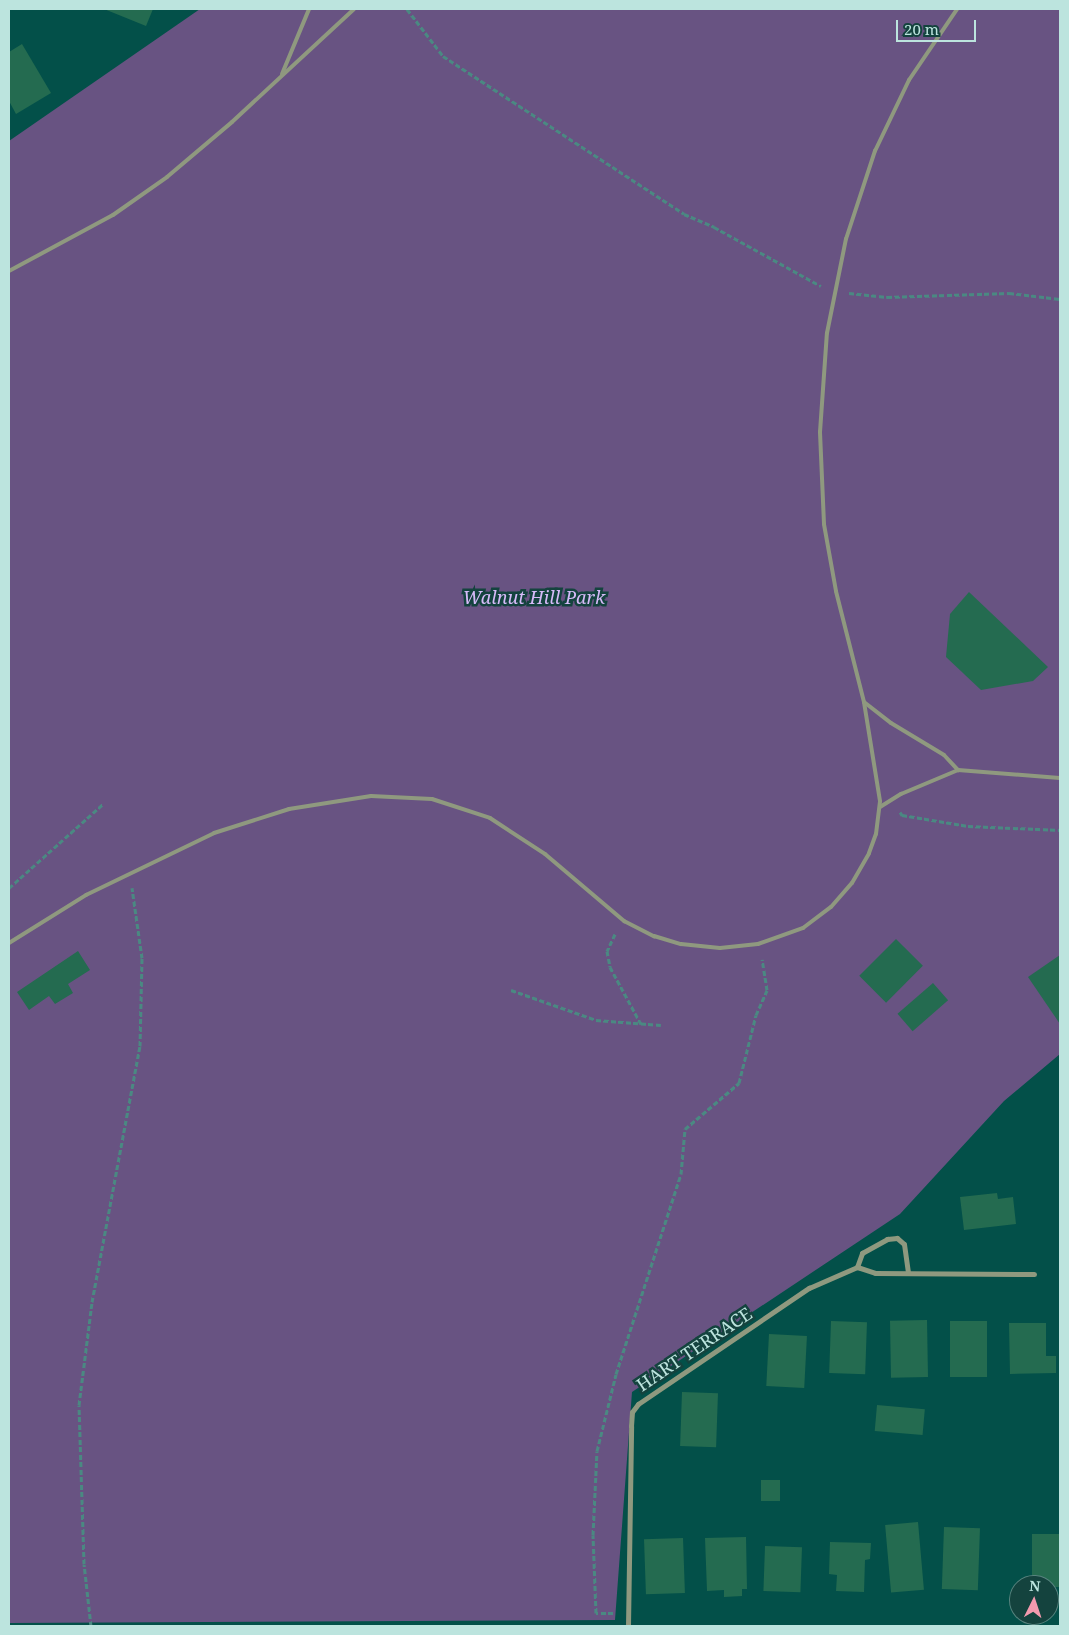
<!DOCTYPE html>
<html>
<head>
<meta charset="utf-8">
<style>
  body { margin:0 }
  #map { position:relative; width:1069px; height:1635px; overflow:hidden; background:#035049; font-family:"Noto Serif",serif }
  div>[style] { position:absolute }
  .green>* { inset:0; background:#685382 }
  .building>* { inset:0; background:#246b50; transform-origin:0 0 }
  .path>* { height:3px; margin-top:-1.5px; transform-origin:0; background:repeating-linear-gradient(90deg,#4a8982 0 5px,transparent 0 7.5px) }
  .lane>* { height:4px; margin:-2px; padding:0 2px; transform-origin:2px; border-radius:2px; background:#8f997f }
  .street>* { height:5px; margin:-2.5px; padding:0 2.5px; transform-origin:2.5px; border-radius:2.5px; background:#8f997f }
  span { translate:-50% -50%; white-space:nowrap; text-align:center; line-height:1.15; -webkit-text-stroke:5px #14433e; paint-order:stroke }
  .park-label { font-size:18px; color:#d7bbf9; font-style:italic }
  .street-label { font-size:18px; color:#bce4de }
  .frame { position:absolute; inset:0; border:10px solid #bce4de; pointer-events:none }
  .north { position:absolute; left:1009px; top:1575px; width:50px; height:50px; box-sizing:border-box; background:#14433e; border:1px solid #57837e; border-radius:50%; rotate:4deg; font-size:14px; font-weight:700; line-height:20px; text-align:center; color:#bce4de }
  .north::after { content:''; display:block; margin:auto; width:18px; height:22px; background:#f29aae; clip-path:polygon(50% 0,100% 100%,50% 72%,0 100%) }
  .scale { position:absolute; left:896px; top:20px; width:80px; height:22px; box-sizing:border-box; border:2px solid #bce4de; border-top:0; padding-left:6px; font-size:15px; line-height:18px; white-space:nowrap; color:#bce4de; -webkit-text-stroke:4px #14433e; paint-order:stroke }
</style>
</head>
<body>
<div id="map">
  <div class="green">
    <i style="clip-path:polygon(200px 9px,1060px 9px,1060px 1054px,1004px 1101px,900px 1214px,632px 1392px,615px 1620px,9px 1623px,9px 141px)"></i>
  </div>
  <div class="building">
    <i style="clip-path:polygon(104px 9px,153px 9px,146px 26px)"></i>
    <i style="clip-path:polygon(22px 44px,51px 93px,16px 114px,9px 101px,9px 52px)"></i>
    <i style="clip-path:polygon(969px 592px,1048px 667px,1033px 681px,981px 690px,946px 657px,950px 614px)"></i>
    <i style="left:896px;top:939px;width:38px;height:52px;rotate:45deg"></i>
    <i style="clip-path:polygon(78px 951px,90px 970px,68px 984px,73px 993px,55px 1004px,49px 996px,29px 1010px,17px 992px)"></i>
    <i style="clip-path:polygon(1060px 955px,1060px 1024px,1028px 977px)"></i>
    <i style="left:933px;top:983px;width:23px;height:47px;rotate:49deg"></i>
    <i style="clip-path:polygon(997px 1193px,998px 1199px,1013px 1197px,1016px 1224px,964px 1230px,960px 1197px)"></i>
    <i style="left:927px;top:1320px;width:57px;height:37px;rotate:89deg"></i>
    <i style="left:831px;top:1321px;width:36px;height:52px;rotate:2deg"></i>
    <i style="left:950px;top:1321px;width:37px;height:56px"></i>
    <i style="clip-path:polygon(1009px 1323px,1046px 1323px,1046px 1356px,1056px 1356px,1056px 1373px,1010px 1374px)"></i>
    <i style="left:769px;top:1334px;width:38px;height:52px;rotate:3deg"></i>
    <i style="left:682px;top:1392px;width:36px;height:54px;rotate:2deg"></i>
    <i style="left:877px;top:1405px;width:48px;height:26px;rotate:5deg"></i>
    <i style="left:761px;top:1480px;width:19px;height:21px"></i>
    <i style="left:918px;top:1522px;width:68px;height:33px;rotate:85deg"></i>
    <i style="left:944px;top:1527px;width:36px;height:62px;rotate:2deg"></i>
    <i style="left:1060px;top:1534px;width:53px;height:28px;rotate:90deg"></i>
    <i style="clip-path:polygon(746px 1537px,747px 1589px,742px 1589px,742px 1596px,724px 1597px,724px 1590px,707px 1591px,705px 1538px)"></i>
    <i style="left:683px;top:1538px;width:55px;height:39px;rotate:88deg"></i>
    <i style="clip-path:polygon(830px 1542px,871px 1543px,870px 1559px,865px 1560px,864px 1592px,836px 1591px,837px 1575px,829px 1574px)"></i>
    <i style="left:765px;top:1546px;width:37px;height:45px;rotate:2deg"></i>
  </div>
  <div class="path">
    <i style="left:407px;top:9px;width:59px;rotate:52.5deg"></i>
    <i style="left:443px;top:56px;width:288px;rotate:33.2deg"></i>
    <i style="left:684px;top:214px;width:33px;rotate:23deg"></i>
    <i style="left:714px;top:227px;width:122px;rotate:28.9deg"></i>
    <i style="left:849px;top:293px;width:38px;rotate:6deg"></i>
    <i style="left:887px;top:297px;width:122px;rotate:-1.9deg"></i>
    <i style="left:1009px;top:293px;width:51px;rotate:6.7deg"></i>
    <i style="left:900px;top:812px;width:4px;rotate:56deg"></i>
    <i style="left:902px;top:815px;width:67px;rotate:9.5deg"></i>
    <i style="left:968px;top:826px;width:92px;rotate:2.5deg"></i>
    <i style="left:9px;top:888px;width:127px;rotate:-41.8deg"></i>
    <i style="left:615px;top:934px;width:19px;rotate:115deg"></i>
    <i style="left:607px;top:951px;width:16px;rotate:79deg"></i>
    <i style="left:610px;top:967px;width:65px;rotate:61.5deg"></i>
    <i style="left:511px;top:990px;width:90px;rotate:19.4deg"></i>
    <i style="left:596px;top:1020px;width:65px;rotate:4.4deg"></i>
    <i style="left:613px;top:1613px;width:17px;rotate:180deg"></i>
    <i style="left:596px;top:1613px;width:78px;rotate:-92.2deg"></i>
    <i style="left:593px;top:1535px;width:84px;rotate:-87.3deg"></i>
    <i style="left:597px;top:1451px;width:79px;rotate:-76.1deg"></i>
    <i style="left:616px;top:1374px;width:210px;rotate:-72deg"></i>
    <i style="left:681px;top:1174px;width:45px;rotate:-84.9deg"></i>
    <i style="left:685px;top:1129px;width:71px;rotate:-40.4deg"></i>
    <i style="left:739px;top:1083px;width:70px;rotate:-76deg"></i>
    <i style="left:756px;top:1015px;width:27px;rotate:-66deg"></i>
    <i style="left:767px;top:990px;width:31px;rotate:-99deg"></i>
    <i style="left:91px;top:1626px;width:62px;rotate:-96.4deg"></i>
    <i style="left:84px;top:1564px;width:159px;rotate:-91.8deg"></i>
    <i style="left:79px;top:1405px;width:104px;rotate:-82.8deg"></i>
    <i style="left:92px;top:1302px;width:260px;rotate:-79.4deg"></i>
    <i style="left:140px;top:1046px;width:88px;rotate:-88.7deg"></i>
    <i style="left:142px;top:958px;width:71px;rotate:-98.1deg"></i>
  </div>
  <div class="lane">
    <i style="left:282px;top:74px;width:70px;rotate:-67.4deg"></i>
    <i style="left:9px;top:271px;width:118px;rotate:-28.3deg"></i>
    <i style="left:113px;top:215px;width:66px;rotate:-35.1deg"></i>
    <i style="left:167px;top:177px;width:85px;rotate:-40.2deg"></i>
    <i style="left:232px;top:122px;width:166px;rotate:-42.8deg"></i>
    <i style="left:864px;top:702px;width:34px;rotate:38deg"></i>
    <i style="left:891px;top:723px;width:62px;rotate:31.1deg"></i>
    <i style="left:944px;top:755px;width:21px;rotate:47deg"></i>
    <i style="left:880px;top:807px;width:25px;rotate:-32deg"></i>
    <i style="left:901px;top:794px;width:62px;rotate:-22.8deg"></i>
    <i style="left:958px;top:770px;width:102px;rotate:4.5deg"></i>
    <i style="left:9px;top:943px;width:91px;rotate:-31.9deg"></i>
    <i style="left:86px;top:895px;width:142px;rotate:-25.8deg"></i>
    <i style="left:214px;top:833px;width:79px;rotate:-17.7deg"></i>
    <i style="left:289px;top:809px;width:83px;rotate:-9deg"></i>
    <i style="left:371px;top:796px;width:61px;rotate:2.8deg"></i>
    <i style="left:432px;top:799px;width:61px;rotate:18.1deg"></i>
    <i style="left:490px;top:818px;width:66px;rotate:33.2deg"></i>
    <i style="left:545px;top:854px;width:104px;rotate:40.3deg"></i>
    <i style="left:624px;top:921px;width:34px;rotate:27deg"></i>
    <i style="left:654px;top:936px;width:28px;rotate:17deg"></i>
    <i style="left:681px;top:944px;width:39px;rotate:6deg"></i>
    <i style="left:720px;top:948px;width:38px;rotate:-6deg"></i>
    <i style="left:758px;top:944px;width:48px;rotate:-19.6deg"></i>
    <i style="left:803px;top:928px;width:35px;rotate:-37deg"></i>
    <i style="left:831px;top:907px;width:32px;rotate:-49deg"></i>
    <i style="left:852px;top:883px;width:34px;rotate:-60deg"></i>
    <i style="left:869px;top:853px;width:20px;rotate:-70deg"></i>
    <i style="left:876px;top:834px;width:33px;rotate:-83deg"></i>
    <i style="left:880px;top:801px;width:100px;rotate:-99.2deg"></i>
    <i style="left:864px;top:702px;width:114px;rotate:-104.2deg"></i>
    <i style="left:836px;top:591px;width:68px;rotate:-100.2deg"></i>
    <i style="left:824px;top:524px;width:92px;rotate:-92.5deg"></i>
    <i style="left:820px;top:432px;width:99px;rotate:-86deg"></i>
    <i style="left:827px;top:333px;width:96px;rotate:-78.6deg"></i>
    <i style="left:846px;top:239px;width:93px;rotate:-71.8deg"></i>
    <i style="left:875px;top:151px;width:79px;rotate:-64.4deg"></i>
    <i style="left:909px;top:80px;width:86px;rotate:-55.9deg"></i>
  </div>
  <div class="street">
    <i style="left:857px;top:1267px;width:15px;rotate:-70deg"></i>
    <i style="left:862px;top:1253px;width:29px;rotate:-29deg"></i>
    <i style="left:887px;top:1239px;width:10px;rotate:-6deg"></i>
    <i style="left:897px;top:1238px;width:9px;rotate:41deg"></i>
    <i style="left:904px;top:1244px;width:29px;rotate:82deg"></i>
    <i style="left:628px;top:1626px;width:200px;rotate:-89.1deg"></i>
    <i style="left:631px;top:1426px;width:14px;rotate:-86deg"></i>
    <i style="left:632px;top:1412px;width:10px;rotate:-53deg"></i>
    <i style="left:638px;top:1404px;width:207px;rotate:-34.2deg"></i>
    <i style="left:809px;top:1288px;width:52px;rotate:-23.6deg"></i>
    <i style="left:857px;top:1267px;width:19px;rotate:18deg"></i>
    <i style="left:875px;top:1273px;width:159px;rotate:0.4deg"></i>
  </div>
  <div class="park-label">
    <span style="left:534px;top:597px">Walnut Hill Park</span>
  </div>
  <div class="street-label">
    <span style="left:694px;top:1349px;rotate:-34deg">HART TERRACE</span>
  </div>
  <div class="frame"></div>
  <div class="north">N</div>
  <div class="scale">20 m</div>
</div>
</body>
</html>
